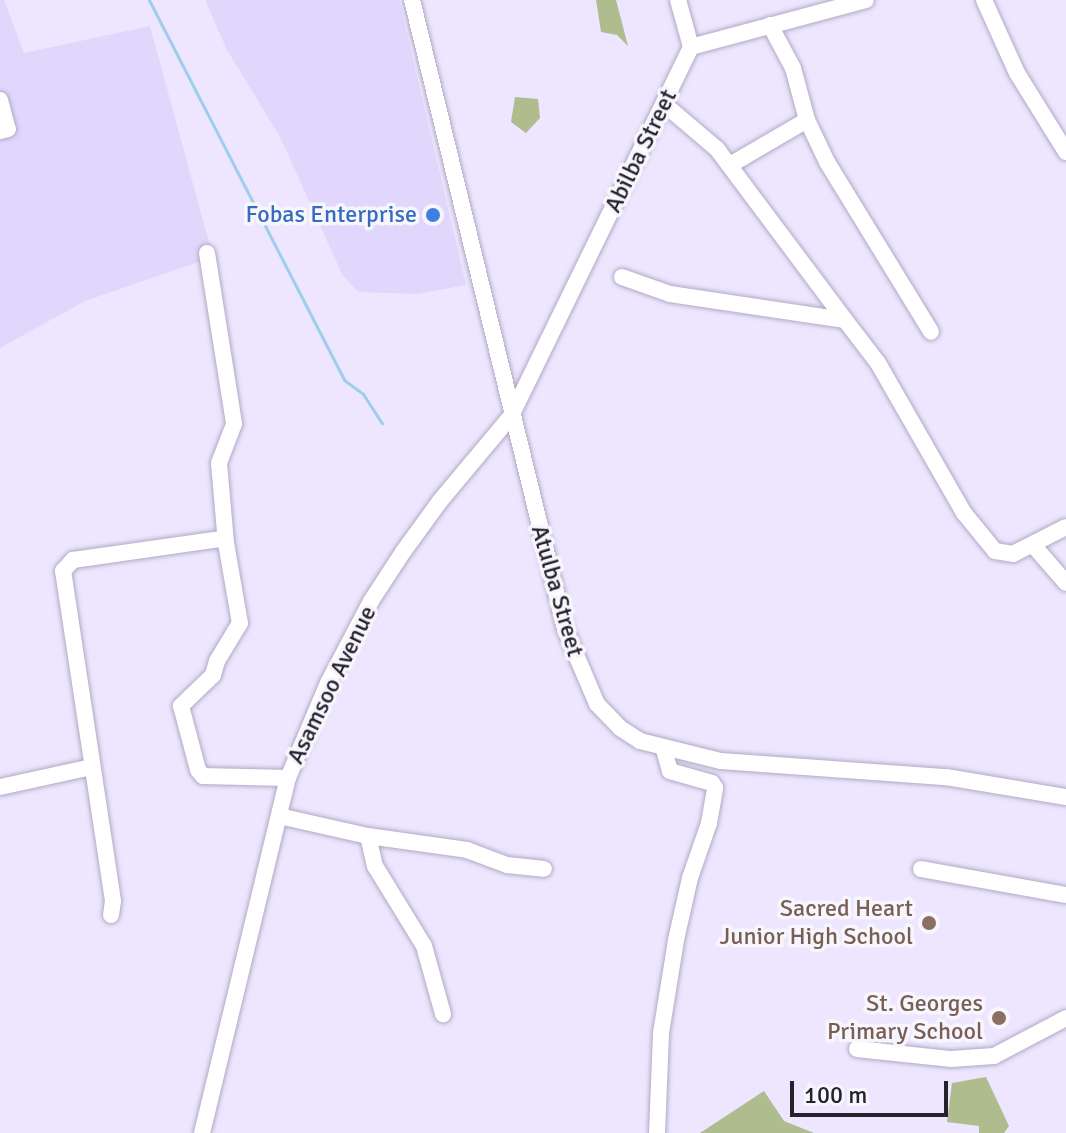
<!DOCTYPE html>
<html>
<head>
<meta charset="utf-8">
<style>
  body { margin:0 }
  #map { position:relative; width:1066px; height:1133px; overflow:hidden; background:#ede6fe; font-family:Signika,sans-serif }
  div>[style] { position:absolute }
  .built>* { inset:0; background:#e1d7fc }
  .forest>* { inset:0; background:#aebc8e }
  .stream>* { height:3px; margin:-1.5px; padding:0 1.5px; transform-origin:1.5px; border-radius:1.5px; background:#9eceeb }
  .roads { filter:drop-shadow(0 0 2px #b1a9c5) drop-shadow(0 0 2px #b1a9c5) }
  .minor>* { height:16px; margin:-8px; padding:0 8px; transform-origin:8px; border-radius:8px; background:#fff }
  .dots>* { width:22px; height:22px; translate:-50% -50%; box-sizing:border-box; border:4px solid #f8f6fd; border-radius:50% }
  span { translate:-50% -50%; white-space:nowrap; text-align:center; line-height:1.15; -webkit-text-stroke:7px #f8f6fd; paint-order:stroke }
  .street-label { font-size:24px; color:#25222d }
  .shop-label { font-size:24px; color:#366cbe }
  .right { translate:-100% -50%; text-align:right }
  .education-label { font-size:24px; color:#785e54 }
  .scale { position:absolute; left:790px; top:1081px; width:158px; height:36px; box-sizing:border-box; border:4px solid #25222d; border-top:0; padding-left:10px; font-size:24px; line-height:28px; white-space:nowrap; color:#25222d; -webkit-text-stroke:6px #f8f6fd; paint-order:stroke }
</style>
</head>
<body>
<div id="map">
  <div class="built">
    <i style="clip-path:polygon(0 0,4px 0,24px 53px,150px 26px,213px 257px,85px 301px,0 348px)"></i>
    <i style="clip-path:polygon(205px 0,399px 0,466px 285px,418px 294px,358px 292px,342px 274px,280px 137px,227px 50px)"></i>
  </div>
  <div class="forest">
    <i style="clip-path:polygon(596px 0,616px 0,628px 46px,617px 35px,601px 32px)"></i>
    <i style="clip-path:polygon(515px 97px,538px 99px,540px 118px,526px 133px,511px 122px)"></i>
    <i style="clip-path:polygon(986px 1077px,1009px 1126px,1004px 1133px,979px 1133px,979px 1126px,947px 1122px,952px 1083px)"></i>
    <i style="clip-path:polygon(764px 1091px,784px 1121px,814px 1133px,700px 1133px)"></i>
  </div>
  <div class="stream">
    <i style="left:149px;top:0;width:427px;rotate:62.8deg"></i>
    <i style="left:344px;top:380px;width:24px;rotate:36deg"></i>
    <i style="left:363px;top:394px;width:35px;rotate:57deg"></i>
  </div>
  <div class="roads">
    <div class="minor">
      <i style="left:412px;top:0;width:647px;rotate:76.33deg"></i>
      <i style="left:565px;top:629px;width:82px;rotate:66.9deg"></i>
      <i style="left:597px;top:704px;width:33px;rotate:46deg"></i>
      <i style="left:620px;top:728px;width:24px;rotate:33deg"></i>
      <i style="left:640px;top:741px;width:83px;rotate:13.9deg"></i>
      <i style="left:721px;top:761px;width:226px;rotate:4.1deg"></i>
      <i style="left:946px;top:777px;width:122px;rotate:9.5deg"></i>
      <i style="left:678px;top:0;width:49px;rotate:74.5deg"></i>
      <i style="left:984px;top:0;width:80px;rotate:65.7deg"></i>
      <i style="left:1017px;top:73px;width:93px;rotate:58.2deg"></i>
      <i style="left:770px;top:25px;width:49px;rotate:61.9deg"></i>
      <i style="left:793px;top:68px;width:54px;rotate:74.9deg"></i>
      <i style="left:807px;top:120px;width:47px;rotate:64.5deg"></i>
      <i style="left:827px;top:162px;width:199px;rotate:58.5deg"></i>
      <i style="left:0;top:100px;width:30px;rotate:75deg"></i>
      <i style="left:8px;top:129px;width:8px;rotate:166deg"></i>
      <i style="left:664px;top:104px;width:70px;rotate:40.3deg"></i>
      <i style="left:717px;top:149px;width:214px;rotate:53.2deg"></i>
      <i style="left:845px;top:320px;width:54px;rotate:52.5deg"></i>
      <i style="left:878px;top:363px;width:173px;rotate:60.2deg"></i>
      <i style="left:964px;top:513px;width:49px;rotate:50.8deg"></i>
      <i style="left:995px;top:551px;width:18px;rotate:9deg"></i>
      <i style="left:1013px;top:554px;width:59px;rotate:-27deg"></i>
      <i style="left:730px;top:165px;width:89px;rotate:-30.3deg"></i>
      <i style="left:207px;top:253px;width:173px;rotate:81deg"></i>
      <i style="left:234px;top:424px;width:42px;rotate:111deg"></i>
      <i style="left:219px;top:463px;width:80px;rotate:85deg"></i>
      <i style="left:226px;top:543px;width:81px;rotate:80.1deg"></i>
      <i style="left:240px;top:623px;width:44px;rotate:121.2deg"></i>
      <i style="left:217px;top:661px;width:15px;rotate:106deg"></i>
      <i style="left:213px;top:675px;width:45px;rotate:135.9deg"></i>
      <i style="left:181px;top:706px;width:66px;rotate:75.1deg"></i>
      <i style="left:198px;top:770px;width:8px;rotate:50deg"></i>
      <i style="left:203px;top:776px;width:85px;rotate:1.3deg"></i>
      <i style="left:622px;top:277px;width:51px;rotate:19.5deg"></i>
      <i style="left:670px;top:294px;width:177px;rotate:8.5deg"></i>
      <i style="left:1033px;top:545px;width:50px;rotate:49deg"></i>
      <i style="left:0;top:787px;width:94px;rotate:-12.3deg"></i>
      <i style="left:279px;top:816px;width:91px;rotate:12.7deg"></i>
      <i style="left:368px;top:836px;width:100px;rotate:8deg"></i>
      <i style="left:467px;top:850px;width:43px;rotate:20.6deg"></i>
      <i style="left:507px;top:865px;width:37px;rotate:6deg"></i>
      <i style="left:368px;top:836px;width:31px;rotate:77deg"></i>
      <i style="left:375px;top:866px;width:94px;rotate:58.5deg"></i>
      <i style="left:424px;top:946px;width:71px;rotate:74.4deg"></i>
      <i style="left:921px;top:869px;width:147px;rotate:10.2deg"></i>
      <i style="left:111px;top:915px;width:14px;rotate:-82deg"></i>
      <i style="left:113px;top:901px;width:334px;rotate:-98.6deg"></i>
      <i style="left:63px;top:571px;width:15px;rotate:-48deg"></i>
      <i style="left:73px;top:560px;width:148px;rotate:-8.1deg"></i>
      <i style="left:220px;top:539px;width:7px;rotate:34deg"></i>
      <i style="left:857px;top:1049px;width:95px;rotate:6.1deg"></i>
      <i style="left:951px;top:1059px;width:43px;rotate:-4deg"></i>
      <i style="left:994px;top:1056px;width:81px;rotate:-27.8deg"></i>
      <i style="left:202px;top:1133px;width:365px;rotate:-76.4deg"></i>
      <i style="left:288px;top:778px;width:103px;rotate:-67.2deg"></i>
      <i style="left:328px;top:683px;width:93px;rotate:-62.3deg"></i>
      <i style="left:371px;top:601px;width:59px;rotate:-56.9deg"></i>
      <i style="left:403px;top:552px;width:63px;rotate:-54deg"></i>
      <i style="left:440px;top:501px;width:111px;rotate:-50.1deg"></i>
      <i style="left:511px;top:416px;width:411px;rotate:-64deg"></i>
      <i style="left:691px;top:47px;width:181px;rotate:-15deg"></i>
      <i style="left:657px;top:1133px;width:100px;rotate:-87.7deg"></i>
      <i style="left:661px;top:1033px;width:94px;rotate:-80.8deg"></i>
      <i style="left:676px;top:940px;width:64px;rotate:-77.3deg"></i>
      <i style="left:690px;top:878px;width:58px;rotate:-70.9deg"></i>
      <i style="left:709px;top:823px;width:36px;rotate:-80deg"></i>
      <i style="left:715px;top:788px;width:6px;rotate:-121deg"></i>
      <i style="left:712px;top:783px;width:44px;rotate:-164.1deg"></i>
      <i style="left:670px;top:771px;width:22px;rotate:-106deg"></i>
    </div>
  </div>
  <div class="dots">
    <i style="left:433px;top:215px;background:#3f7fe0"></i>
    <i style="left:929px;top:923px;background:#8d6e63"></i>
    <i style="left:999px;top:1018px;background:#8d6e63"></i>
  </div>
  <div class="street-label">
    <span style="left:641px;top:151px;rotate:-64deg">Abilba Street</span>
    <span style="left:557px;top:591px;rotate:74deg">Atulba Street</span>
    <span style="left:332px;top:685px;rotate:-64deg">Asamsoo Avenue</span>
  </div>
  <div class="shop-label">
    <span class="right" style="left:417px;top:215px">Fobas Enterprise</span>
  </div>
  <div class="education-label">
    <span class="right" style="left:913px;top:923px">Sacred Heart<br>Junior High School</span>
    <span class="right" style="left:983px;top:1018px">St. Georges<br>Primary School</span>
  </div>
  <div class="scale">100 m</div>
</div>
</body>
</html>
